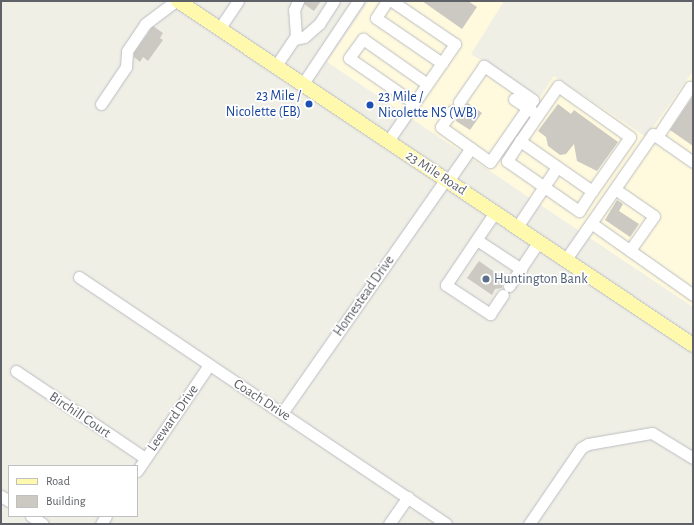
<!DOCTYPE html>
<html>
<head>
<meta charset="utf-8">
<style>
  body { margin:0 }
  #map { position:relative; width:694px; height:525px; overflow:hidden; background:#f0efe6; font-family:"Alegreya Sans",sans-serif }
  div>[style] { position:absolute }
  .commercial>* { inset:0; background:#fffadd }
  .building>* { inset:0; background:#ccc9c3 }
  .roads { filter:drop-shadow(0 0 1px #bbbdc2) drop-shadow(0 0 1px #bbbdc2) }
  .minor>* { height:11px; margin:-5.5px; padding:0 5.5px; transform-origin:5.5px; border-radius:5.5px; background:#fff }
  .major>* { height:14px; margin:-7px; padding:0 7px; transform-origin:7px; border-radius:7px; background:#fff9ad }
  .dots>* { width:11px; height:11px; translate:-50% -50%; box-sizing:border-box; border:2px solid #fff; border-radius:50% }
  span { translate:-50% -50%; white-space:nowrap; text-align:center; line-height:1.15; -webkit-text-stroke:3.5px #fff; paint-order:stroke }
  .transit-label { font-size:14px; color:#164399 }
  .right { translate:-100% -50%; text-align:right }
  .left { translate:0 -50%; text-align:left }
  .street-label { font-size:14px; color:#5e6167 }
  .service-label { font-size:14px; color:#4e5e75 }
  .frame { position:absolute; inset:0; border:2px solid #5e6167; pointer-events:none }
  .legend { position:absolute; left:8px; top:465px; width:130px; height:52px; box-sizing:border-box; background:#fff; border:1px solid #bfc0c2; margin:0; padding:5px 7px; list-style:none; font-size:12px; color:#5e6167 }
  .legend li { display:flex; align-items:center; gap:8px; height:20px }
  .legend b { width:20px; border:1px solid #bfc0c2 }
</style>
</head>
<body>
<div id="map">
  <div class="commercial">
    <i style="clip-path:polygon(369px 1px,504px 1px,471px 54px,540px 97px,554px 76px,646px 137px,693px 71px,693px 307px,327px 62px)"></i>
  </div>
  <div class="building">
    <i style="clip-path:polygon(305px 1px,321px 1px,314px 11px,304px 4px)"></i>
    <i style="clip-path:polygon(422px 1px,468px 1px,477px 7px,462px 29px)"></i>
    <i style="clip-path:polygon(153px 26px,163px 33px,160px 38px,163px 40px,148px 61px,143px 57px,140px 62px,134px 57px,134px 53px)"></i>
    <i style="clip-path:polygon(693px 96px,693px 146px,670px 130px)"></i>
    <i style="clip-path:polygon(468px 103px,482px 113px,470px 130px,456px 121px,459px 109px)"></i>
    <i style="clip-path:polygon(558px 104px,571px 114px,574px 110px,618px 142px,597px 171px,577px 161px,574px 144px,566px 154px,560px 155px,548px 146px,546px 137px,538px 131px)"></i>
    <i style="clip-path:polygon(617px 200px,623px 204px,619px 211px,639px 224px,630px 237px,605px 220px)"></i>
    <i style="clip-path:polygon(479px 261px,503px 278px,502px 288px,495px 289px,492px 295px,467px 278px)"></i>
  </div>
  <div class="roads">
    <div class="minor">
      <i style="left:387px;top:1px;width:20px;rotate:123deg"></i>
      <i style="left:376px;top:18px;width:80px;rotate:34.3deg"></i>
      <i style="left:219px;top:29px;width:34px;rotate:-56deg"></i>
      <i style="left:294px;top:39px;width:10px;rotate:-11deg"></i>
      <i style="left:304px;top:37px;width:20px;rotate:-41deg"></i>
      <i style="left:319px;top:24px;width:27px;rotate:-57deg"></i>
      <i style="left:275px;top:67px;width:37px;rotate:-56deg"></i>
      <i style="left:296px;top:36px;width:26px;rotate:-94deg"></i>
      <i style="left:294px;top:10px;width:10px;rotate:-66deg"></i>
      <i style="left:302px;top:85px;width:101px;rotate:-56.3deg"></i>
      <i style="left:558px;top:86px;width:88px;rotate:35.3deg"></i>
      <i style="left:630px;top:137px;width:66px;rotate:125.1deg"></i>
      <i style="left:592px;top:191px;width:88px;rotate:-145.2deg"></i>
      <i style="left:520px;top:141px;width:67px;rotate:-55.4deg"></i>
      <i style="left:514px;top:99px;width:23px;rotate:34deg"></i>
      <i style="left:414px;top:103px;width:79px;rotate:-145.3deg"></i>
      <i style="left:349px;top:58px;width:24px;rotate:-54deg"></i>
      <i style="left:363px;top:39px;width:78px;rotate:35.1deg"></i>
      <i style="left:101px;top:104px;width:45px;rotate:-56deg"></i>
      <i style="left:126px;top:67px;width:16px;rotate:-86deg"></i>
      <i style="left:127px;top:51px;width:32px;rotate:-56deg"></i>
      <i style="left:145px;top:24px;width:39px;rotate:-37deg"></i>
      <i style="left:452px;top:111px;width:19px;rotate:125deg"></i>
      <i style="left:441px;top:127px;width:60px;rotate:35.5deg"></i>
      <i style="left:490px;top:162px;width:75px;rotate:-55.3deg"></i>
      <i style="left:533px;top:100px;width:60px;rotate:-145.2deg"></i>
      <i style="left:484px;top:66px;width:44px;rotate:124.8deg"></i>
      <i style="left:657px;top:137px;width:60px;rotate:-56.6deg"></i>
      <i style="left:690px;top:87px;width:4px;rotate:34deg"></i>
      <i style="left:388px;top:141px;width:118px;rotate:-55.4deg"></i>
      <i style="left:455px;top:44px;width:76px;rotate:-145.7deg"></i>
      <i style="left:520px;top:141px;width:24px;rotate:123deg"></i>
      <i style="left:507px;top:161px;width:88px;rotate:34.8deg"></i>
      <i style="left:579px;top:211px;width:24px;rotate:-57deg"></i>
      <i style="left:448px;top:181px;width:40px;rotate:-55.1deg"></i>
      <i style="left:615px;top:189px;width:47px;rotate:34.7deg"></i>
      <i style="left:654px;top:216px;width:42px;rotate:125.2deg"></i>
      <i style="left:495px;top:212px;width:88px;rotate:123.9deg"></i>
      <i style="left:446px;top:285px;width:53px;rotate:33.4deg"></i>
      <i style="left:490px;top:314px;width:23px;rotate:-56deg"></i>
      <i style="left:591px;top:223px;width:125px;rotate:35.2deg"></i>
      <i style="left:517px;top:227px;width:72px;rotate:-56.3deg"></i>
      <i style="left:477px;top:240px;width:53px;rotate:33.4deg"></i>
      <i style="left:566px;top:259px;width:152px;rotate:-55.2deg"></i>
      <i style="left:653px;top:134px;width:49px;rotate:35deg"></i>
      <i style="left:79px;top:277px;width:442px;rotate:33.9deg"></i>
      <i style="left:509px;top:286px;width:54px;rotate:-56.3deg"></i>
      <i style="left:16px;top:371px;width:156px;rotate:34deg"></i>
      <i style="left:282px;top:413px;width:286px;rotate:-55deg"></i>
      <i style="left:137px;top:471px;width:128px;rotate:-55.8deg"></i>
      <i style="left:1px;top:496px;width:9px;rotate:32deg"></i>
      <i style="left:31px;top:516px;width:14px;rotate:34deg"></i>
      <i style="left:101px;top:524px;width:9px;rotate:-58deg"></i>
      <i style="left:389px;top:524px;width:33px;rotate:-55deg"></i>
      <i style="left:529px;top:524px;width:92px;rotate:-55.6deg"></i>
      <i style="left:581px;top:448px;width:8px;rotate:-30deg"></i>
      <i style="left:588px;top:444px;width:65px;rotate:-9.8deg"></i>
      <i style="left:652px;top:433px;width:48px;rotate:31.4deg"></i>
    </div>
    <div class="major">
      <i style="left:178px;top:1px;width:619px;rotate:33.74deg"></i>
    </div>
  </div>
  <div class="dots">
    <i style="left:309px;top:104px;background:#1a4fb4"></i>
    <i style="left:370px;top:105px;background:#1a4fb4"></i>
    <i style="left:486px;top:279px;background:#5c6f8a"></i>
  </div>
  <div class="transit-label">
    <span class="right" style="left:301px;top:104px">23 Mile /<br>Nicolette (EB)</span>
    <span class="left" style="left:378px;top:105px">23 Mile /<br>Nicolette NS (WB)</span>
  </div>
  <div class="street-label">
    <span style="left:436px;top:173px;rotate:33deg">23 Mile Road</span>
    <span style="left:364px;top:296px;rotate:-55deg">Homestead Drive</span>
    <span style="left:262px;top:400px;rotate:33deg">Coach Drive</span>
    <span style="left:80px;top:415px;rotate:34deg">Birchill Court</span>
    <span style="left:173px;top:418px;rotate:-55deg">Leeward Drive</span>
  </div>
  <div class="service-label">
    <span class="left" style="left:494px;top:279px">Huntington Bank</span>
  </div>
  <div class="frame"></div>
  <ul class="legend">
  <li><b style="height:5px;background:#fff9ad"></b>Road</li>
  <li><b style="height:11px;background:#ccc9c3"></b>Building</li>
  </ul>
</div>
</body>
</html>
